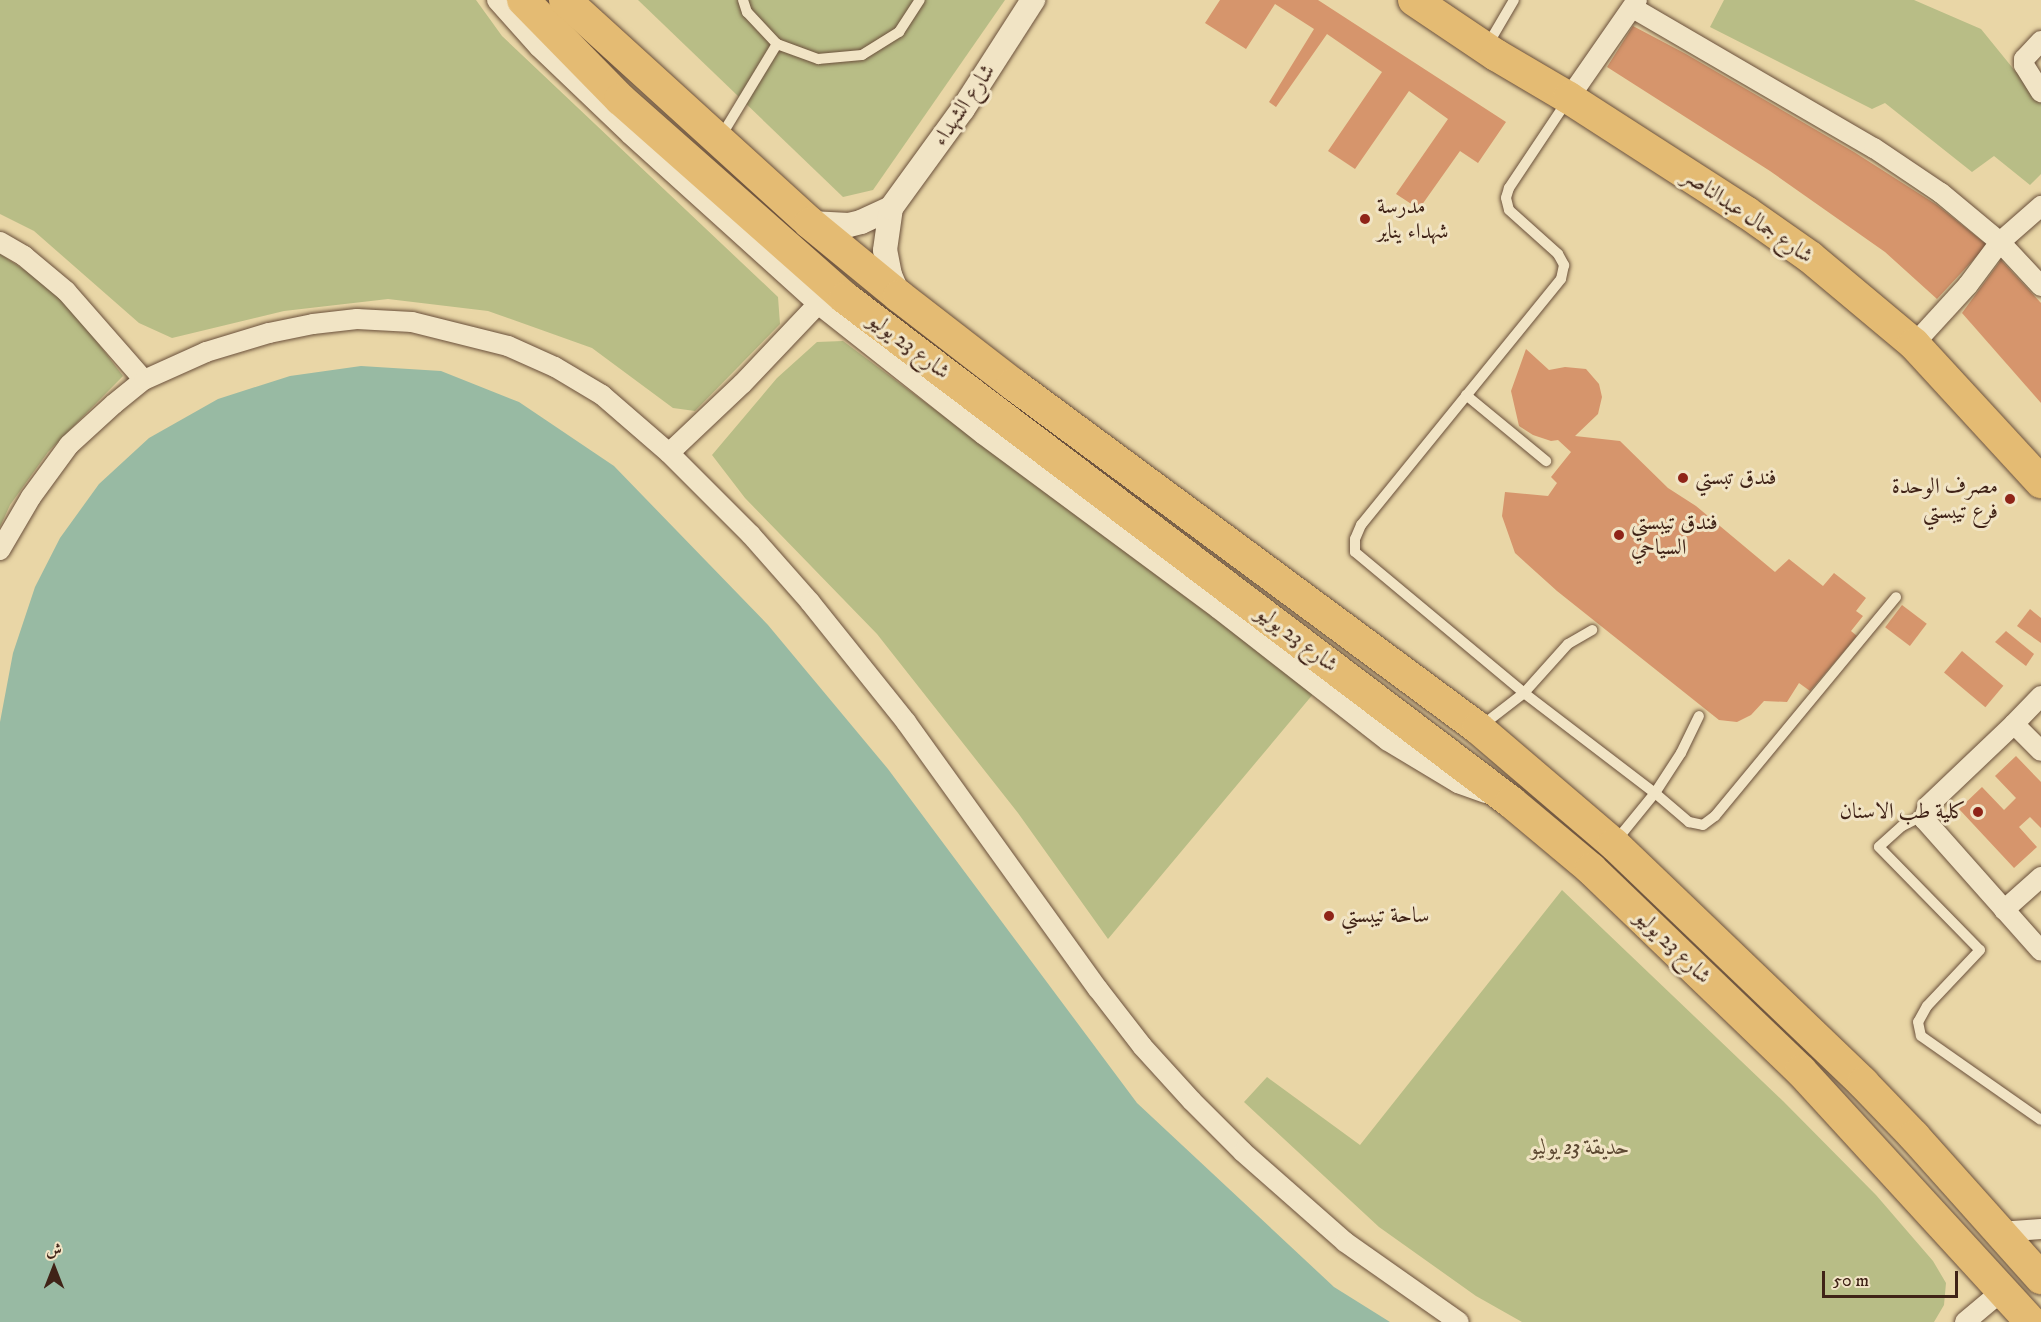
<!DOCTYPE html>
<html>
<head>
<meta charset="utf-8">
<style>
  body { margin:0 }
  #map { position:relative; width:2041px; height:1322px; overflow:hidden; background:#e9d6a6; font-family:"IM FELL DW Pica",Amiri,serif }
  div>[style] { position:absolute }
  .green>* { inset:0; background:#b8bd86 }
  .water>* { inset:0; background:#98baa3 }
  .building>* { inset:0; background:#d6956c; transform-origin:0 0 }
  .roads { filter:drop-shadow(0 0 2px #6a503b) drop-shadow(0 0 2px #6a503b) }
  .service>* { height:10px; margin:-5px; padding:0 5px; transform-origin:5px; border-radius:5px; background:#f1e4c5 }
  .minor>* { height:20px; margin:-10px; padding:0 10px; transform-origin:10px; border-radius:10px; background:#f1e4c5 }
  .tertiary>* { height:24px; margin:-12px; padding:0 12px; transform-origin:12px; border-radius:12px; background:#f1e4c5 }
  .primary>* { height:32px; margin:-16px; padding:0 16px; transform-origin:16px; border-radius:16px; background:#e4bb73 }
  .dots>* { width:16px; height:16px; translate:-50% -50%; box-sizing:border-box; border:3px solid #f1e4c5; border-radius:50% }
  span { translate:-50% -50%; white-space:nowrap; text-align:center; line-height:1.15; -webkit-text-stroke:6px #f1e4c5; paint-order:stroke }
  .street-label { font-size:22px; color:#402317 }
  .poi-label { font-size:22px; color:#402317 }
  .left { translate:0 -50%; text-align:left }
  .right { translate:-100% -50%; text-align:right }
  .park-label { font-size:22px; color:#5e4a33; font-style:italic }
  .north { position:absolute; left:24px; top:1238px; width:60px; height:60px; -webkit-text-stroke:4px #f1e4c5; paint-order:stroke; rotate:0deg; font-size:16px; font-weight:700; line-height:24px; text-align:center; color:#402317 }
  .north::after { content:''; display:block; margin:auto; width:21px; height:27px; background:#402317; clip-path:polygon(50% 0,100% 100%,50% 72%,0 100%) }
  .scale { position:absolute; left:1822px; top:1271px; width:136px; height:27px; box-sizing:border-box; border:3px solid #402317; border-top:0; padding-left:8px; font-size:18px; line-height:21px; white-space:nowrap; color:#402317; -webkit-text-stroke:4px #f1e4c5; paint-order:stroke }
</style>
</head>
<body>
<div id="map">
  <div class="green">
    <i style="clip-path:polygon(0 0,476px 0,502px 36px,778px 297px,780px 324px,695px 411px,673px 408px,592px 348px,488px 311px,388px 299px,284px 311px,172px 338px,139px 323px,34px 231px,0 214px)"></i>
    <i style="clip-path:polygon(638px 0,1005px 0,873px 190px,843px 197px)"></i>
    <i style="clip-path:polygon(1724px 0,1914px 0,1981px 29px,2041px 103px,2041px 174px,2030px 185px,1994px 156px,1972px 172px,1885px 103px,1872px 109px,1710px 27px)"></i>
    <i style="clip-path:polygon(0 254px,60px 293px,123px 376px,48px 452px,10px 505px,0 527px)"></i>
    <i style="clip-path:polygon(843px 341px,1314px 693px,1108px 939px,1018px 813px,877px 634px,745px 498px,712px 455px,777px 378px,817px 342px)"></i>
    <i style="clip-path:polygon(1562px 890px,1783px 1101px,1876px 1195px,1933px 1261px,1946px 1283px,1944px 1305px,1934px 1322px,1522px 1322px,1476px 1296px,1379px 1227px,1244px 1102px,1267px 1077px,1360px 1145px)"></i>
  </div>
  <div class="water">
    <i style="clip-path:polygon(361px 366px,441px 371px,519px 402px,614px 466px,768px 625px,888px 769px,1137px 1103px,1334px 1287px,1390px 1322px,0 1322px,0 722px,13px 653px,35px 587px,60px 538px,99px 484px,149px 438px,218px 399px,290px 376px)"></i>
  </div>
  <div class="building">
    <i style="clip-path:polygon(1220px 0,1318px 0,1506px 122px,1478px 163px,1460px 151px,1419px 209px,1396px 194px,1448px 119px,1409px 91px,1355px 169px,1328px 151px,1382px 72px,1327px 34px,1276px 107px,1269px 102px,1314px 29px,1275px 4px,1246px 49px,1205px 23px)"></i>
    <i style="clip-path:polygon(1633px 26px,1686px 54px,1854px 152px,1937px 205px,1987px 245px,1937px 299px,1885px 252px,1770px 171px,1607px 67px)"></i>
    <i style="clip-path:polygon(2001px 260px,2041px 303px,2041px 403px,1962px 313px)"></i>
    <i style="clip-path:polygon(1526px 349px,1549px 370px,1565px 367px,1586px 369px,1599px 384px,1602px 397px,1598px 414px,1575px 436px,1620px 441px,1668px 488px,1696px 506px,1775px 572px,1789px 559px,1823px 586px,1834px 573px,1866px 598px,1856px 611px,1863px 616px,1851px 631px,1857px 636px,1810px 691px,1799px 683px,1787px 702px,1764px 701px,1751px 715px,1737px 722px,1719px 720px,1557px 591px,1515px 553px,1502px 516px,1505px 492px,1548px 496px,1557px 483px,1551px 477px,1571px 452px,1558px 440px,1551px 441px,1533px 435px,1519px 426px,1511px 391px)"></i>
    <i style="left:1902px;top:605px;width:31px;height:28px;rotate:37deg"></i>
    <i style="clip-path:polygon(2030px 609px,2041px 618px,2041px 643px,2017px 626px)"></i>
    <i style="clip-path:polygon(2006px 631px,2034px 654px,2026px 666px,1995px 642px)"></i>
    <i style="left:1962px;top:651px;width:54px;height:28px;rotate:40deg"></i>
    <i style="clip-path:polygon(2016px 756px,2041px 782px,2041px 828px,2030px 817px,2019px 827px,2037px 847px,2014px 868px,1959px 809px,1982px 787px,2004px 810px,2016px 798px,1995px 776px)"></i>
  </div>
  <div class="roads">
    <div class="service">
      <i style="left:743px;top:0;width:13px;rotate:72deg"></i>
      <i style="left:747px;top:12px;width:44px;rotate:46.8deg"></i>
      <i style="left:777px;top:44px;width:44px;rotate:20.1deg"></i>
      <i style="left:818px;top:59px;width:44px;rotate:-5.2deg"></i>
      <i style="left:862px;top:55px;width:44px;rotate:-31.9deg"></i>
      <i style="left:899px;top:32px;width:38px;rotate:-57deg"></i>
      <i style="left:1487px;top:46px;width:53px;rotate:-59.6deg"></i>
      <i style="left:1567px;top:101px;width:105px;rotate:123.7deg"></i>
      <i style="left:1509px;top:188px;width:10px;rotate:107deg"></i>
      <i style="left:1506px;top:198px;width:12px;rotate:76deg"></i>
      <i style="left:1509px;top:210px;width:66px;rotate:41.9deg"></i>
      <i style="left:1558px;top:254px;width:13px;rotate:61deg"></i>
      <i style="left:1564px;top:265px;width:14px;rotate:102deg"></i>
      <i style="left:1561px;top:279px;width:317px;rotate:129.1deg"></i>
      <i style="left:1361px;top:525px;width:15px;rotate:113deg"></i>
      <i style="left:1355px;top:539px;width:13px;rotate:90deg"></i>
      <i style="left:1355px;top:552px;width:220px;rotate:39.8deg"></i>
      <i style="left:1524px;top:693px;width:165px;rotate:37.4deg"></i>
      <i style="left:1655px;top:793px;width:45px;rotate:40.5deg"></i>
      <i style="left:1689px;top:822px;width:14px;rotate:12deg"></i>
      <i style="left:1703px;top:825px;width:15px;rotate:-37deg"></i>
      <i style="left:1715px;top:816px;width:284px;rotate:-50.4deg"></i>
      <i style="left:720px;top:138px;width:110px;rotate:-58.8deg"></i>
      <i style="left:1466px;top:395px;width:104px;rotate:39.5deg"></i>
      <i style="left:1480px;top:727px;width:56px;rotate:-37.7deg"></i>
      <i style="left:1524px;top:693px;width:66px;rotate:-48.1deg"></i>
      <i style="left:1568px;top:644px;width:28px;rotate:-30deg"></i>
      <i style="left:1924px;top:815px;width:25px;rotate:153deg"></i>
      <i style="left:1902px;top:826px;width:31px;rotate:138deg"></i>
      <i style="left:1879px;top:847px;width:144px;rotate:45.6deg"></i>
      <i style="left:1980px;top:950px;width:77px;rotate:133.4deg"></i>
      <i style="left:1927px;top:1006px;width:18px;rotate:119deg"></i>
      <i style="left:1918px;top:1022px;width:14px;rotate:78deg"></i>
      <i style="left:1921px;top:1036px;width:146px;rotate:35deg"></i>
      <i style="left:1615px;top:842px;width:63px;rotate:-50.8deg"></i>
      <i style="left:1655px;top:793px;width:48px;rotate:-57deg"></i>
      <i style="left:1681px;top:753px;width:41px;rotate:-64.1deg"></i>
    </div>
    <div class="minor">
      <i style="left:497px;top:0;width:63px;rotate:48.2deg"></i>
      <i style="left:539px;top:47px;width:126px;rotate:43.7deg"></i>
      <i style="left:630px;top:134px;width:253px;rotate:42.1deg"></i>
      <i style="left:818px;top:304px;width:110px;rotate:133.5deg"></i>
      <i style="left:742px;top:384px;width:100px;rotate:136.6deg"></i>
      <i style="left:1633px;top:8px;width:279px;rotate:30.2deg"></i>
      <i style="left:1874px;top:148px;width:81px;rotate:33.9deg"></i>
      <i style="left:1941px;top:193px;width:77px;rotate:39.7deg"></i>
      <i style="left:2000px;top:242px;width:60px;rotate:47deg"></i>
      <i style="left:2041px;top:41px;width:25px;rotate:133deg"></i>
      <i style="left:2024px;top:59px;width:6px;rotate:90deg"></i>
      <i style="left:2024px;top:65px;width:32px;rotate:58deg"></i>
      <i style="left:1569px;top:98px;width:119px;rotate:-55.2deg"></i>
      <i style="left:0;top:242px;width:28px;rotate:30deg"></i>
      <i style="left:24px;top:256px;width:55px;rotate:39.8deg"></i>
      <i style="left:66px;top:291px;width:118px;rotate:48.8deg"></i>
      <i style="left:818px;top:304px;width:211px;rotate:38.3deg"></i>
      <i style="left:984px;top:435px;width:292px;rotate:36.5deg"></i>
      <i style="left:1219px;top:609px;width:214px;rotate:38deg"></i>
      <i style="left:1388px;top:741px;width:82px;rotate:31deg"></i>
      <i style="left:1458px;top:783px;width:29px;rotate:20deg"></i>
      <i style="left:1914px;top:344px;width:80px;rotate:-47.5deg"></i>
      <i style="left:1968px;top:285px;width:54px;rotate:-53.3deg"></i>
      <i style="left:2000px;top:242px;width:55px;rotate:-41.3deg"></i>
      <i style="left:0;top:550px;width:61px;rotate:-59.7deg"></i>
      <i style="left:31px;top:497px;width:64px;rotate:-53.8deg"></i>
      <i style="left:69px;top:445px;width:61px;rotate:-42.3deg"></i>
      <i style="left:114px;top:404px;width:38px;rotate:-39deg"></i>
      <i style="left:144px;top:380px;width:68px;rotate:-24.3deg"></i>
      <i style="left:206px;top:352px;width:66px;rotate:-16.8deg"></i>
      <i style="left:269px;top:333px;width:45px;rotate:-11.6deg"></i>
      <i style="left:313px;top:324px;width:44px;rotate:-6.5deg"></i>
      <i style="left:357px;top:319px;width:55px;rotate:3.1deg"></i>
      <i style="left:412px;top:322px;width:99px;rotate:14deg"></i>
      <i style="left:508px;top:346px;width:51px;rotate:24.1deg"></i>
      <i style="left:555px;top:367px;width:55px;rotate:30.8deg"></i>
      <i style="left:602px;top:395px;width:89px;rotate:40.9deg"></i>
      <i style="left:669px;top:453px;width:116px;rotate:45deg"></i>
      <i style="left:751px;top:535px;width:89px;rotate:48.6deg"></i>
      <i style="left:810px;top:602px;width:154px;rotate:51.3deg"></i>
      <i style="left:906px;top:722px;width:329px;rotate:54.3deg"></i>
      <i style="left:1098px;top:989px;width:72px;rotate:52.3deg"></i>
      <i style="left:1142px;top:1046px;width:74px;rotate:47.7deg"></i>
      <i style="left:1192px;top:1101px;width:72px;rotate:45deg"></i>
      <i style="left:1243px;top:1152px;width:136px;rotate:41.4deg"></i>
      <i style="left:1345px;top:1242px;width:139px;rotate:35.1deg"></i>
      <i style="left:2041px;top:696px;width:39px;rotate:134deg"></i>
      <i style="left:2014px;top:724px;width:38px;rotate:45deg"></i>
      <i style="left:2014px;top:724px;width:119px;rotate:136.4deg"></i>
      <i style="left:1928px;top:806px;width:14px;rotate:107deg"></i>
      <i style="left:1924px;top:819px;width:176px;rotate:48.4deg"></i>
      <i style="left:2004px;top:910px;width:50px;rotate:-41.7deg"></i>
      <i style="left:2000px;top:1232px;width:41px;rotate:-4.2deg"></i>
      <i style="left:1965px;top:1322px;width:50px;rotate:-40.1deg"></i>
    </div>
    <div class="tertiary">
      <i style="left:810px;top:223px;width:39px;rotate:3deg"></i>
      <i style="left:849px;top:225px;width:12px;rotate:-14deg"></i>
      <i style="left:861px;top:222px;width:33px;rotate:-25deg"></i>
      <i style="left:899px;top:296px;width:23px;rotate:-113deg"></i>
      <i style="left:890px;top:275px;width:25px;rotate:-101deg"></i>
      <i style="left:885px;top:250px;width:42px;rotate:-81.9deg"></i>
      <i style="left:891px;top:208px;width:122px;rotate:-54deg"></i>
      <i style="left:963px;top:109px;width:130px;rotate:-57.3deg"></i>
    </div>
    <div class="primary">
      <i style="left:523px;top:0;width:139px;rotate:45.6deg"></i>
      <i style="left:620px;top:99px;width:300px;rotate:41.5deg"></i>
      <i style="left:845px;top:298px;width:835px;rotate:37.12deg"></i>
      <i style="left:1511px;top:802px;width:104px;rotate:39.9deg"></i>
      <i style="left:1591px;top:869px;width:291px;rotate:43.9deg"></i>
      <i style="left:1801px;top:1071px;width:340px;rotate:47.5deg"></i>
      <i style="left:565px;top:0;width:331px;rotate:42.3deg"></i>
      <i style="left:810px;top:223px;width:115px;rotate:39.4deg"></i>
      <i style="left:899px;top:296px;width:144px;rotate:37.7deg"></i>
      <i style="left:1013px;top:384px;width:578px;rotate:36.49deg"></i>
      <i style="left:1478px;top:728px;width:179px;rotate:40.5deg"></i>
      <i style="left:1614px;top:844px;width:345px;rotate:43.8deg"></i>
      <i style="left:1863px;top:1083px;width:74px;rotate:46.1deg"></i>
      <i style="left:1914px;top:1136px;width:191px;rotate:48.2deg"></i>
      <i style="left:1414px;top:0;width:99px;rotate:33.9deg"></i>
      <i style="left:1496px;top:55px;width:85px;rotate:30.5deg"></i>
      <i style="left:1569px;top:98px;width:211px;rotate:32.8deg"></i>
      <i style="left:1746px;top:212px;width:78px;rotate:35.1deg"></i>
      <i style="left:1810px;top:257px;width:136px;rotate:39.9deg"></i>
      <i style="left:1914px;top:344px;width:188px;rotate:47.4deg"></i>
    </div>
  </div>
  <div class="dots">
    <i style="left:1365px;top:219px;background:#8f2418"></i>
    <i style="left:1683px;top:478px;background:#8f2418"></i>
    <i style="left:2010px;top:499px;background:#8f2418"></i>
    <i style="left:1619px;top:535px;background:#8f2418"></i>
    <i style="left:1978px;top:812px;background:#8f2418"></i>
    <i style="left:1329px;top:916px;background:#8f2418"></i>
  </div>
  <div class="street-label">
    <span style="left:964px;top:105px;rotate:-56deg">شارع الشهداء</span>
    <span style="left:1748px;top:216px;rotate:34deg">شارع جمال عبدالناصر</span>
    <span style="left:909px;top:346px;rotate:37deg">شارع 23 يوليو</span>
    <span style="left:1297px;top:639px;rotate:37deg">شارع 23 يوليو</span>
    <span style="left:1673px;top:947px;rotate:44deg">شارع 23 يوليو</span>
  </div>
  <div class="poi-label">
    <span class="left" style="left:1377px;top:219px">مدرسة<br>شهداء يناير</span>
    <span class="left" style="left:1695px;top:478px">فندق تبستي</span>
    <span class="right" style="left:1998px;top:499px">مصرف الوحدة<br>فرع تيبستي</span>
    <span class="left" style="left:1631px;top:535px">فندق تيبستي<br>السياحي</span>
    <span class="right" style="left:1966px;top:812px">كلية طب الاسنان</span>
    <span class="left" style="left:1341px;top:916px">ساحة تيبستي</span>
  </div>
  <div class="park-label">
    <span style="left:1580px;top:1148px">حديقة 23 يوليو</span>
  </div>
  <div class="north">ش</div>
  <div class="scale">50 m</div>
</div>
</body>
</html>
